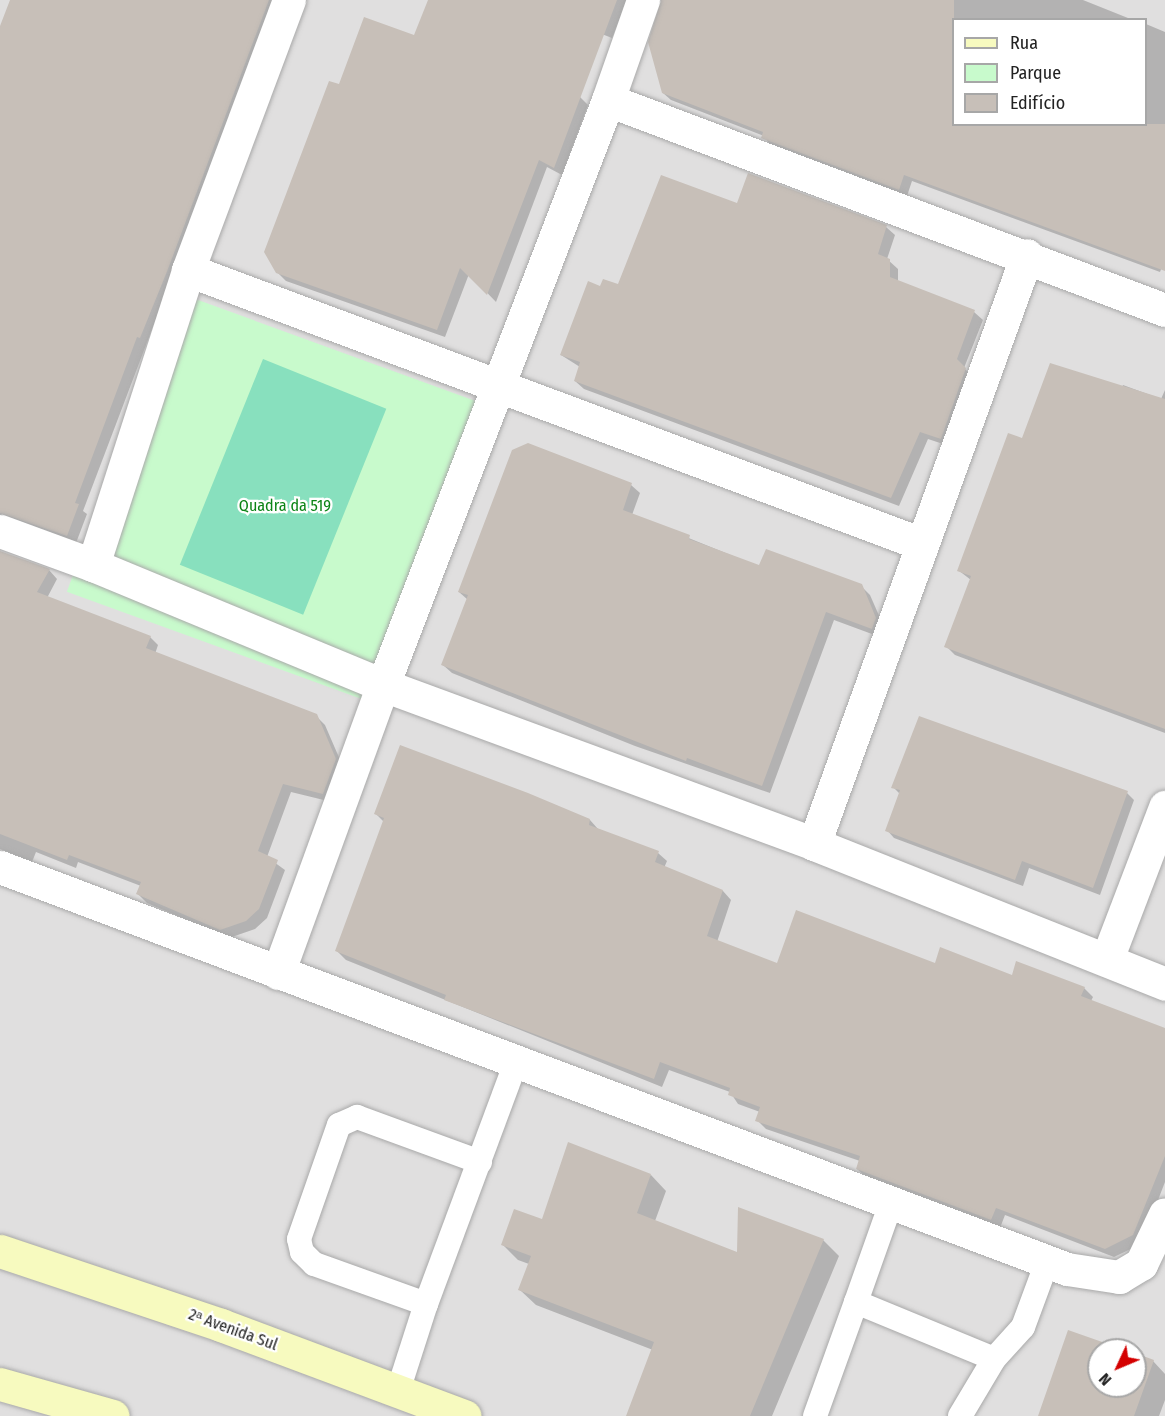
<!DOCTYPE html>
<html>
<head>
<meta charset="utf-8">
<style>
  body { margin:0 }
  #map { position:relative; width:1165px; height:1416px; overflow:hidden; background:#f2efe9; font-family:"Fira Sans Condensed",sans-serif }
  div>[style] { position:absolute }
  .residential>* { inset:0; background:#e0dfdf }
  .park>* { inset:0; background:#c8facc; transform-origin:0 0 }
  .pitch>* { inset:0; background:#88e0be; transform-origin:0 0 }
  .shadow>* { inset:0; background:#0003 }
  .building>* { inset:0; background:#c7bfb8 }
  .roads { filter:drop-shadow(0 0 2px #a9a9a9) drop-shadow(0 0 2px #a9a9a9) }
  .lane>* { height:24px; margin:-12px; padding:0 12px; transform-origin:12px; border-radius:12px; background:#fff }
  .street>* { height:33px; margin:-16.5px; padding:0 16.5px; transform-origin:16.5px; border-radius:16.5px; background:#fff }
  .secondary>* { height:33px; margin:-16.5px; padding:0 16.5px; transform-origin:16.5px; border-radius:16.5px; background:#f7fabf }
  span { translate:-50% -50%; white-space:nowrap; text-align:center; line-height:1.15; -webkit-text-stroke:4.5px #fff; paint-order:stroke }
  .park-label { font-size:16px; color:#0c8416 }
  .street-label { font-size:16px; color:#222 }
  .legend { position:absolute; left:952px; top:18px; width:195px; height:108px; box-sizing:border-box; background:#fff; border:2px solid #a7a7a7; margin:0; padding:8px 10px; list-style:none; font-size:18px; color:#222 }
  .legend li { display:flex; align-items:center; gap:12px; height:30px }
  .legend b { width:30px; border:2px solid #a7a7a7 }
  .north { position:absolute; left:1087px; top:1338px; width:60px; height:60px; box-sizing:border-box; background:#fff; border:2px solid #a7a7a7; border-radius:50%; rotate:226deg; font-size:16px; font-weight:700; line-height:24px; text-align:center; color:#222 }
  .north::after { content:''; display:block; margin:auto; width:21px; height:27px; background:#d40000; clip-path:polygon(50% 0,100% 100%,50% 72%,0 100%) }
</style>
</head>
<body>
<div id="map">
  <div class="residential">
    <i style="clip-path:polygon(evenodd,0 0,1165px 0,1165px 1416px,0 1416px,0 0,954px 20px,1146px 20px,1146px 124px,954px 124px,954px 20px,0 0,1099px 1350px,1135px 1350px,1135px 1386px,1099px 1386px,1099px 1350px)"></i>
  </div>
  <div class="park">
    <i style="left:176px;top:292px;width:345px;height:319px;rotate:20deg"></i>
  </div>
  <div class="pitch">
    <i style="left:263px;top:359px;width:133px;height:222px;rotate:22deg"></i>
  </div>
  <div class="shadow">
    <i style="clip-path:polygon(77px 0,277px 0,83px 511px,87px 514px,76px 543px,0 524px,0 41px)"></i>
    <i style="clip-path:polygon(515px 0,627px 0,612px 38px)"></i>
    <i style="clip-path:polygon(662px 0,1083px 0,1133px 20px,954px 20px,954px 124px,1146px 124px,1146px 24px,1165px 32px,1165px 259px,1160px 272px,912px 181px,907px 196px,770px 145px,764px 136px,671px 100px,663px 93px)"></i>
    <i style="clip-path:polygon(340px 86px,580px 97px,588px 105px,562px 175px,547px 167px,496px 302px,469px 274px,445px 337px,286px 281px,277px 272px)"></i>
    <i style="clip-path:polygon(738px 205px,886px 227px,895px 235px,887px 259px,898px 269px,898px 282px,974px 312px,983px 320px,964px 368px,974px 378px,949px 446px,928px 439px,899px 506px,584px 389px,575px 381px,580px 367px,561px 355px,600px 288px,618px 286px)"></i>
    <i style="clip-path:polygon(1123px 385px,1161px 399px,1165px 390px,1165px 733px,955px 655px,946px 646px,971px 580px,958px 570px,1023px 440px,1121px 390px)"></i>
    <i style="clip-path:polygon(631px 485px,640px 493px,632px 515px,760px 567px,861px 586px,870px 595px,884px 627px,880px 637px,834px 620px,770px 793px,635px 746px,452px 673px,443px 665px,468px 600px,459px 592px)"></i>
    <i style="clip-path:polygon(0 552px,49px 570px,57px 579px,47px 598px,150px 637px,158px 645px,155px 654px,316px 716px,325px 725px,344px 769px,332px 802px,291px 792px,267px 857px,285px 870px,267px 918px,255px 929px,229px 938px,147px 903px,138px 894px,141px 886px,78px 862px,76px 868px,36px 852px,32px 862px,0 849px)"></i>
    <i style="clip-path:polygon(893px 787px,1127px 793px,1134px 800px,1100px 895px,1029px 868px,1023px 886px,894px 838px,887px 830px,900px 794px)"></i>
    <i style="clip-path:polygon(376px 814px,590px 820px,598px 829px,658px 853px,667px 861px,664px 868px,723px 891px,731px 900px,717px 942px,778px 965px,936px 965px,1014px 977px,1017px 963px,1084px 988px,1093px 997px,1091px 1001px,1165px 1029px,1165px 1182px,1141px 1244px,1114px 1257px,1005px 1215px,1000px 1228px,866px 1177px,857px 1169px,860px 1161px,766px 1129px,757px 1120px,760px 1112px,738px 1104px,730px 1092px,669px 1070px,662px 1087px,346px 960px,337px 951px,384px 822px)"></i>
    <i style="clip-path:polygon(651px 1175px,666px 1191px,655px 1221px,738px 1254px,823px 1240px,839px 1256px,772px 1416px,635px 1416px,653px 1350px,536px 1305px,520px 1290px,529px 1264px,518px 1260px,502px 1244px,542px 1221px)"></i>
    <i style="clip-path:polygon(1069px 1332px,1121px 1350px,1099px 1350px,1099px 1386px,1135px 1386px,1135px 1355px,1153px 1361px,1165px 1374px,1165px 1400px,1159px 1416px,1039px 1416px)"></i>
  </div>
  <div class="building">
    <i style="clip-path:polygon(10px 0,269px 0,168px 269px,140px 338px,137px 337px,75px 503px,79px 504px,67px 536px,0 513px,0 26px)"></i>
    <i style="clip-path:polygon(428px 0,617px 0,554px 168px,539px 160px,487px 295px,460px 268px,437px 330px,276px 273px,264px 252px,329px 81px,339px 84px,364px 17px,414px 35px)"></i>
    <i style="clip-path:polygon(661px 0,954px 0,954px 124px,1165px 124px,1165px 271px,904px 175px,899px 190px,761px 138px,763px 132px,662px 93px,648px 42px)"></i>
    <i style="clip-path:polygon(748px 173px,887px 225px,878px 254px,890px 259px,890px 277px,975px 310px,957px 359px,966px 368px,941px 439px,920px 432px,891px 498px,574px 381px,580px 362px,560px 355px,588px 281px,600px 286px,603px 279px,618px 284px,661px 175px,737px 203px)"></i>
    <i style="clip-path:polygon(1050px 363px,1165px 399px,1165px 729px,944px 647px,971px 576px,957px 571px,1008px 433px,1022px 438px)"></i>
    <i style="clip-path:polygon(528px 443px,632px 483px,623px 510px,690px 535px,689px 539px,759px 565px,766px 549px,862px 584px,876px 618px,872px 629px,826px 612px,762px 786px,687px 758px,686px 761px,441px 665px,468px 595px,458px 592px,512px 450px)"></i>
    <i style="clip-path:polygon(0 551px,50px 569px,37px 592px,151px 636px,146px 648px,317px 714px,336px 759px,323px 794px,283px 784px,258px 851px,278px 860px,259px 909px,246px 921px,220px 930px,136px 894px,141px 882px,69px 855px,67px 860px,0 834px)"></i>
    <i style="clip-path:polygon(919px 716px,1128px 791px,1093px 888px,1022px 861px,1015px 880px,885px 831px,900px 790px,891px 788px)"></i>
    <i style="clip-path:polygon(400px 745px,528px 793px,590px 819px,589px 825px,659px 851px,655px 862px,723px 890px,707px 936px,777px 963px,796px 910px,935px 963px,940px 947px,1012px 975px,1016px 961px,1085px 987px,1081px 996px,1165px 1028px,1165px 1156px,1133px 1235px,1105px 1249px,996px 1208px,991px 1220px,856px 1169px,860px 1156px,755px 1121px,760px 1107px,728px 1095px,730px 1088px,660px 1062px,654px 1079px,444px 1000px,446px 995px,335px 951px,384px 818px,374px 814px)"></i>
    <i style="clip-path:polygon(568px 1142px,651px 1174px,637px 1213px,737px 1252px,738px 1207px,824px 1239px,750px 1416px,626px 1416px,654px 1342px,518px 1290px,531px 1256px,501px 1245px,514px 1209px,542px 1219px)"></i>
    <i style="clip-path:polygon(1068px 1330px,1125px 1350px,1099px 1350px,1099px 1386px,1135px 1386px,1135px 1353px,1154px 1360px,1134px 1416px,1038px 1416px)"></i>
  </div>
  <div class="roads">
    <div class="lane">
      <i style="left:856px;top:1302px;width:105px;rotate:-70.5deg"></i>
      <i style="left:426px;top:1304px;width:119px;rotate:-160.3deg"></i>
      <i style="left:314px;top:1264px;width:17px;rotate:-135deg"></i>
      <i style="left:302px;top:1252px;width:13px;rotate:-103deg"></i>
      <i style="left:299px;top:1239px;width:121px;rotate:-70.7deg"></i>
      <i style="left:339px;top:1125px;width:20px;rotate:-24deg"></i>
      <i style="left:357px;top:1117px;width:131px;rotate:20.1deg"></i>
      <i style="left:398px;top:1391px;width:91px;rotate:-72.2deg"></i>
      <i style="left:426px;top:1304px;width:258px;rotate:-69.6deg"></i>
      <i style="left:815px;top:1416px;width:121px;rotate:-70.2deg"></i>
      <i style="left:856px;top:1302px;width:149px;rotate:22.4deg"></i>
      <i style="left:960px;top:1416px;width:66px;rotate:-59.2deg"></i>
      <i style="left:994px;top:1359px;width:43px;rotate:-47.8deg"></i>
      <i style="left:1023px;top:1327px;width:69px;rotate:-69.7deg"></i>
    </div>
    <div class="street">
      <i style="left:608px;top:100px;width:595px;rotate:20.66deg"></i>
      <i style="left:188px;top:270px;width:783px;rotate:20.47deg"></i>
      <i style="left:0;top:531px;width:99px;rotate:20.1deg"></i>
      <i style="left:93px;top:565px;width:314px;rotate:22.5deg"></i>
      <i style="left:383px;top:685px;width:459px;rotate:20.2deg"></i>
      <i style="left:814px;top:844px;width:378px;rotate:21.7deg"></i>
      <i style="left:93px;top:565px;width:310px;rotate:-72.1deg"></i>
      <i style="left:188px;top:270px;width:288px;rotate:-69.5deg"></i>
      <i style="left:814px;top:844px;width:626px;rotate:-70.12deg"></i>
      <i style="left:0;top:867px;width:1140px;rotate:20.64deg"></i>
      <i style="left:1067px;top:1269px;width:53px;rotate:8.7deg"></i>
      <i style="left:1119px;top:1277px;width:26px;rotate:-31deg"></i>
      <i style="left:1141px;top:1264px;width:55px;rotate:-64.4deg"></i>
      <i style="left:1107px;top:959px;width:163px;rotate:-69.1deg"></i>
      <i style="left:278px;top:973px;width:307px;rotate:-70deg"></i>
      <i style="left:383px;top:685px;width:627px;rotate:-68.96deg"></i>
      <i style="left:608px;top:100px;width:106px;rotate:-70.7deg"></i>
    </div>
    <div class="secondary">
      <i style="left:0;top:1251px;width:233px;rotate:18.5deg"></i>
      <i style="left:221px;top:1325px;width:260px;rotate:20.5deg"></i>
      <i style="left:0;top:1384px;width:117px;rotate:15.8deg"></i>
    </div>
  </div>
  <div class="park-label">
    <span style="left:285px;top:506px">Quadra da 519</span>
  </div>
  <div class="street-label">
    <span style="left:233px;top:1330px;rotate:20deg">2ᵃ Avenida Sul</span>
  </div>
  <ul class="legend">
  <li><b style="height:8px;background:#f7fabf"></b>Rua</li>
  <li><b style="height:16px;background:#c8facc"></b>Parque</li>
  <li><b style="height:16px;background:#c7bfb8"></b>Edifício</li>
  </ul>
  <div class="north">N</div>
</div>
</body>
</html>
